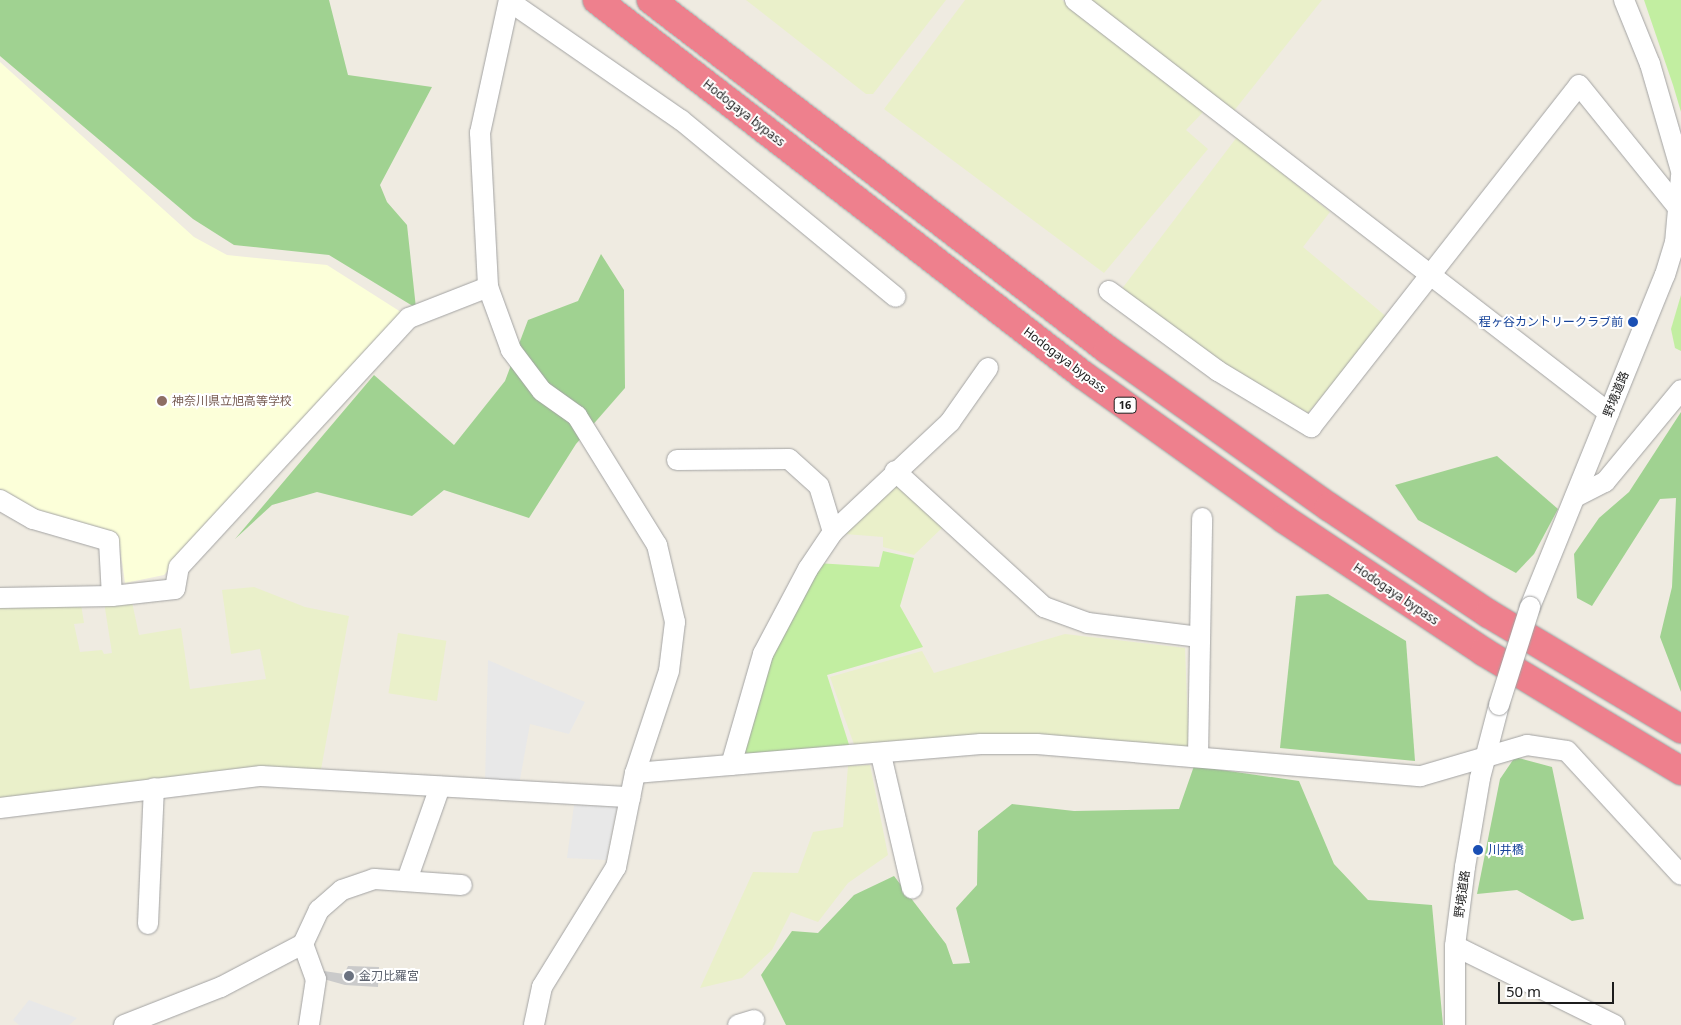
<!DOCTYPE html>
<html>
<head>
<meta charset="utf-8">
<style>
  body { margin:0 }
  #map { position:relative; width:1681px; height:1025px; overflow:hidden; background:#efebe1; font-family:"Noto Sans","Noto Sans JP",sans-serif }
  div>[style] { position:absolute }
  .education>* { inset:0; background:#fcffd9 }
  .religious>* { inset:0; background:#cacaca }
  .farmland>* { inset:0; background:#eaf0ca; transform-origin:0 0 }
  .grass>* { inset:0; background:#c2eea1 }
  .forest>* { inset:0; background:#a0d291 }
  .parking>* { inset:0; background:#e8e8e8 }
  .roads { filter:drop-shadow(0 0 1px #a3a3a3) drop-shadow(0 0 1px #a3a3a3) }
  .minor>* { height:20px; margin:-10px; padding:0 10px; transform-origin:10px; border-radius:10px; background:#fff }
  .highway>* { height:28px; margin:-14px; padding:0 14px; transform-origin:14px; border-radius:14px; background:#ee808d }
  .bridges { filter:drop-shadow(0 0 1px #a3a3a3) drop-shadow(0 0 1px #a3a3a3) }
  .minor-bridge>* { height:20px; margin:-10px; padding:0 10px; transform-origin:10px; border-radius:10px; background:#fff }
  .dots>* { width:14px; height:14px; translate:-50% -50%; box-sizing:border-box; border:2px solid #fff; border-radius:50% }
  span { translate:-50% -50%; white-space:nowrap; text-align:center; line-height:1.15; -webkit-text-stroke:4px #fff; paint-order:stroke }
  .shield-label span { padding:1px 4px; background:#fff; border:1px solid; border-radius:4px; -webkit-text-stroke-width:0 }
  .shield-label { font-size:11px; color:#1c1c1c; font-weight:700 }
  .street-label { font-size:12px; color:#1c1c1c }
  .transit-label { font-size:12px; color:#164399 }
  .right { translate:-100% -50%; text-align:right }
  .left { translate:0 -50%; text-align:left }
  .education-label { font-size:12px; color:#785e54 }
  .worship-label { font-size:12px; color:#5b616d }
  .scale { position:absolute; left:1498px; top:982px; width:116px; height:22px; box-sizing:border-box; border:2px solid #1c1c1c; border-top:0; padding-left:6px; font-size:15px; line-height:18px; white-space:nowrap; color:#1c1c1c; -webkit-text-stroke:4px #fff; paint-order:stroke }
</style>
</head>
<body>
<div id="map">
  <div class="education">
    <i style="clip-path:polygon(0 62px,194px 237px,227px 255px,327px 265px,404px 314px,164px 575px,125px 583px,118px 535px,34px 510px,0 489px)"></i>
  </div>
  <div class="religious">
    <i style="clip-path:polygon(348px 966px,379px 967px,378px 987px,345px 985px,320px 978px,317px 970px,344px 974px)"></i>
  </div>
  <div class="farmland">
    <i style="clip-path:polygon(746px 0,946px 0,873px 94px,866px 94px)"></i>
    <i style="clip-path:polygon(965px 0,1062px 0,1204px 111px,1186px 130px,1208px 149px,1104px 273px,884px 109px)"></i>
    <i style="clip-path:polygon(1090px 0,1322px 0,1233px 112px)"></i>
    <i style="clip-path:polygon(1237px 137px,1330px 212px,1303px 247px,1388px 318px,1308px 413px,1210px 355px,1121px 290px)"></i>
    <i style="clip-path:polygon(898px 482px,944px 526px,914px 555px,883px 547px,883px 537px,845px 534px)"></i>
    <i style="clip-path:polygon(254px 587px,305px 607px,349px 616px,320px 775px,0 802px,0 607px,81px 604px,84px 623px,74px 624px,80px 652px,102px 650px,104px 654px,112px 653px,104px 602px,132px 602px,139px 635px,181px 628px,190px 689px,266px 679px,260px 649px,231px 654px,222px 590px)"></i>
    <i style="left:398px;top:633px;width:49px;height:61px;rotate:9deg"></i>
    <i style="clip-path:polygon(1065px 634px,1185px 648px,1189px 749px,856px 750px,830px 677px,922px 651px,934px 673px)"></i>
    <i style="clip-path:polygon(870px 765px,888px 855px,848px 883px,818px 922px,791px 912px,772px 950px,742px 978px,700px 988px,753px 872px,798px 873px,813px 832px,843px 827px,848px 766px)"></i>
  </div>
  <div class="grass">
    <i style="clip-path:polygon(1644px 0,1681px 0,1681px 112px,1673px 85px)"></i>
    <i style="clip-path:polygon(1681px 295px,1681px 351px,1675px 348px,1671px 329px)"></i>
    <i style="clip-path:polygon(883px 551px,914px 558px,900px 606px,923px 647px,827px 675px,851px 751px,738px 761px,766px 662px,817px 563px,879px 567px)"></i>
  </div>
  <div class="forest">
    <i style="clip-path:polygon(0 0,329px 0,348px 75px,432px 87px,380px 185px,387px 202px,407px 225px,416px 308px,329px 255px,234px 245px,193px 219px,0 56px)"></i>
    <i style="clip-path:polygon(601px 254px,624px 290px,625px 388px,576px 444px,529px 518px,444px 490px,412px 516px,317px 492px,272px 505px,235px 539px,374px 375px,454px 445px,505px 381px,528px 320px,578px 301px)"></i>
    <i style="clip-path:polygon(1681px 412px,1681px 692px,1660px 637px,1672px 587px,1676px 498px,1660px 499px,1592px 606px,1577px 598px,1574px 554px,1599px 518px,1629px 492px)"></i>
    <i style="clip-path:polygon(1497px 456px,1558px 509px,1534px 554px,1516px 573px,1418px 520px,1395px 485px)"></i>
    <i style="clip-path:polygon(1328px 594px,1406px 641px,1415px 761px,1280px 748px,1296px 596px)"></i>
    <i style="clip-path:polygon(1515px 757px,1552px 767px,1584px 919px,1572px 921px,1517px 890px,1477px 894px,1500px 779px)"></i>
    <i style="clip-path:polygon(1194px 766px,1299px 781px,1334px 864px,1368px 900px,1432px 905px,1443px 1025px,786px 1025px,761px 975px,792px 931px,818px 933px,854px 895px,894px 876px,946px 944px,953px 964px,970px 963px,956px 908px,977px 885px,978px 831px,1012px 804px,1074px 811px,1179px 809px)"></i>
  </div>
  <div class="parking">
    <i style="clip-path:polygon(488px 660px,585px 702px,569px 734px,530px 724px,519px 785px,485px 782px)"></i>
    <i style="clip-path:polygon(574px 805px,617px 807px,606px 860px,567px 858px)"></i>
    <i style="clip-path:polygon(29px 1000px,77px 1018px,69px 1025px,19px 1025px,13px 1020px)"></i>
  </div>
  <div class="roads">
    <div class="minor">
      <i style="left:509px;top:0;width:136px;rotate:102.3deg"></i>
      <i style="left:480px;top:133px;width:154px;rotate:87deg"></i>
      <i style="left:488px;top:287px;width:67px;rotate:69.9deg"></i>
      <i style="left:511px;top:350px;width:51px;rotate:52.9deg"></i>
      <i style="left:542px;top:391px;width:43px;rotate:35.5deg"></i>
      <i style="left:577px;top:416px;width:152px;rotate:58.2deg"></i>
      <i style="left:657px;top:545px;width:79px;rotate:76.8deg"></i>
      <i style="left:675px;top:622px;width:49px;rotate:97deg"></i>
      <i style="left:669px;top:671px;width:108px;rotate:108.4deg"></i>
      <i style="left:635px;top:773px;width:96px;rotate:101.4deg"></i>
      <i style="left:616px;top:867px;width:141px;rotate:121.7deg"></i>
      <i style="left:542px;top:987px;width:39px;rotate:102deg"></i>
      <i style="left:1075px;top:0;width:675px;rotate:37.72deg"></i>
      <i style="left:1624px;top:0;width:69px;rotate:67.9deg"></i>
      <i style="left:1650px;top:64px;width:111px;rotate:73.8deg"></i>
      <i style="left:509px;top:1px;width:209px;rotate:34.7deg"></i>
      <i style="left:681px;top:120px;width:278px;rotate:39.5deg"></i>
      <i style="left:1109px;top:291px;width:135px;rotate:36.3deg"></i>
      <i style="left:1218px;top:371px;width:109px;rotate:31.1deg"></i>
      <i style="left:1311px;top:427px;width:434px;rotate:-51.9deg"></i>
      <i style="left:1579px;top:85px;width:159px;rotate:51.1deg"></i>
      <i style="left:677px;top:460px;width:112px;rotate:-0.5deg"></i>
      <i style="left:789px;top:459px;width:40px;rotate:42deg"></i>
      <i style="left:819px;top:486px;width:48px;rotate:73.1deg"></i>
      <i style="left:895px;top:471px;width:202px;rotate:42.4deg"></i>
      <i style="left:1044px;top:607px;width:47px;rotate:20deg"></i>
      <i style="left:1088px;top:623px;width:112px;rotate:7.2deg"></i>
      <i style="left:1575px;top:497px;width:34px;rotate:-27deg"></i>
      <i style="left:1605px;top:482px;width:119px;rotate:-50.4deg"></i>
      <i style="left:0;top:500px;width:38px;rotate:30deg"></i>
      <i style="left:33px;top:519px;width:79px;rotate:16.1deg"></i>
      <i style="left:109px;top:541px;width:55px;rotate:86.9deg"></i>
      <i style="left:0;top:598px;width:112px;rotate:-1deg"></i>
      <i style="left:112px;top:596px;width:63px;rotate:-6.3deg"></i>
      <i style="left:175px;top:589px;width:22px;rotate:-80deg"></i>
      <i style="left:179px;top:567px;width:339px;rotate:-47.3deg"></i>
      <i style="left:409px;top:318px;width:85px;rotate:-21.4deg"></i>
      <i style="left:1530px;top:607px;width:358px;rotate:-67.9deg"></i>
      <i style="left:1665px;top:275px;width:34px;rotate:-73deg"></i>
      <i style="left:1675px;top:243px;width:67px;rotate:-84.9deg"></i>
      <i style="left:881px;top:755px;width:137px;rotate:76.9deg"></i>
      <i style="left:1198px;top:757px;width:239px;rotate:-89deg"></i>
      <i style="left:731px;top:765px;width:116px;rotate:-73.9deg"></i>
      <i style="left:763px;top:654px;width:96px;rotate:-62.1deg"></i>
      <i style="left:808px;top:569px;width:45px;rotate:-56deg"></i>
      <i style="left:833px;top:532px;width:161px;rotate:-43.2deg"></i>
      <i style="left:950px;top:422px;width:66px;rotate:-54.9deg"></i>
      <i style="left:635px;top:773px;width:347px;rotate:-4.8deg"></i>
      <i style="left:981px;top:744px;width:56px"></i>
      <i style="left:1037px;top:744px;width:385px;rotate:4.8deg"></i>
      <i style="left:1421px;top:776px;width:110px;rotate:-16.3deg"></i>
      <i style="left:1527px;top:745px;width:40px;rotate:8.5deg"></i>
      <i style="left:1567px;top:751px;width:168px;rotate:47.4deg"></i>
      <i style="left:0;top:808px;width:263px;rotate:-7deg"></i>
      <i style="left:261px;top:776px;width:370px;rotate:3.3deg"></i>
      <i style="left:407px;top:880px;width:99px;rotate:-70.5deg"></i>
      <i style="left:148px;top:924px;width:136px;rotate:-87.5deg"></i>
      <i style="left:303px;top:944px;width:37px;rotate:70deg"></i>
      <i style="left:316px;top:979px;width:47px;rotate:98.7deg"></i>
      <i style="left:1455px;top:946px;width:178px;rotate:26.3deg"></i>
      <i style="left:124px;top:1025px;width:104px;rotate:-21.4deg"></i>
      <i style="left:221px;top:987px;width:93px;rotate:-27.7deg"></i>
      <i style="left:303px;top:944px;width:38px;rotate:-65deg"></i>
      <i style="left:319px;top:910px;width:30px;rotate:-41deg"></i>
      <i style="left:342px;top:890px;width:34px;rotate:-19deg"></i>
      <i style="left:374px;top:879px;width:88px;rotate:3.9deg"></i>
      <i style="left:738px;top:1025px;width:17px;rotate:-17deg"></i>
      <i style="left:1455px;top:1025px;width:79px;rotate:-90deg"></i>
      <i style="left:1455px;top:946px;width:80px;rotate:-82.8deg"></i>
      <i style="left:1465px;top:867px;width:90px;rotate:-80.4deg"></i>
      <i style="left:1480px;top:778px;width:75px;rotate:-75.4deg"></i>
    </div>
    <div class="highway">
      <i style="left:597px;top:0;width:614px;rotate:37.65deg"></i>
      <i style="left:1083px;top:375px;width:247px;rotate:35.6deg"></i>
      <i style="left:1284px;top:519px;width:240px;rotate:33.6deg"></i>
      <i style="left:1484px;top:652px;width:230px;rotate:31.1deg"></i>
      <i style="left:651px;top:0;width:576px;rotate:37.45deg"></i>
      <i style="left:1108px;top:350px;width:271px;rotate:35.4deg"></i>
      <i style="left:1329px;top:507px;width:192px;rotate:33.8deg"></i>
      <i style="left:1489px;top:614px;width:224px;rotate:30.9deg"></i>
    </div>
  </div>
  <div class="bridges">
    <div class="minor-bridge">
      <i style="left:1499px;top:705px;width:103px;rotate:-72.4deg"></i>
    </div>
  </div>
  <div class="dots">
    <i style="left:1633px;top:322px;background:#1a4fb4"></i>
    <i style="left:162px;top:401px;background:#8d6e63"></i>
    <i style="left:1478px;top:850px;background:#1a4fb4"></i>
    <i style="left:349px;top:976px;background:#6b7280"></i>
  </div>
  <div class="shield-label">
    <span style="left:1125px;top:405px">16</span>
  </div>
  <div class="street-label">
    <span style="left:744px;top:113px;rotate:38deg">Hodogaya bypass</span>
    <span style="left:1065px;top:360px;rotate:37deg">Hodogaya bypass</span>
    <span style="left:1616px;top:394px;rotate:-68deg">野境道路</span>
    <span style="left:1396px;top:594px;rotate:34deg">Hodogaya bypass</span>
    <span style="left:1462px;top:894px;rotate:-82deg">野境道路</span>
  </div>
  <div class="transit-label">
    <span class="right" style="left:1623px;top:322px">程ヶ谷カントリークラブ前</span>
    <span class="left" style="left:1488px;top:850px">川井橋</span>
  </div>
  <div class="education-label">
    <span class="left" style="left:172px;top:401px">神奈川県立旭高等学校</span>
  </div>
  <div class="worship-label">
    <span class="left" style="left:359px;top:976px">金刀比羅宮</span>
  </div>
  <div class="scale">50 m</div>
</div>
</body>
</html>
